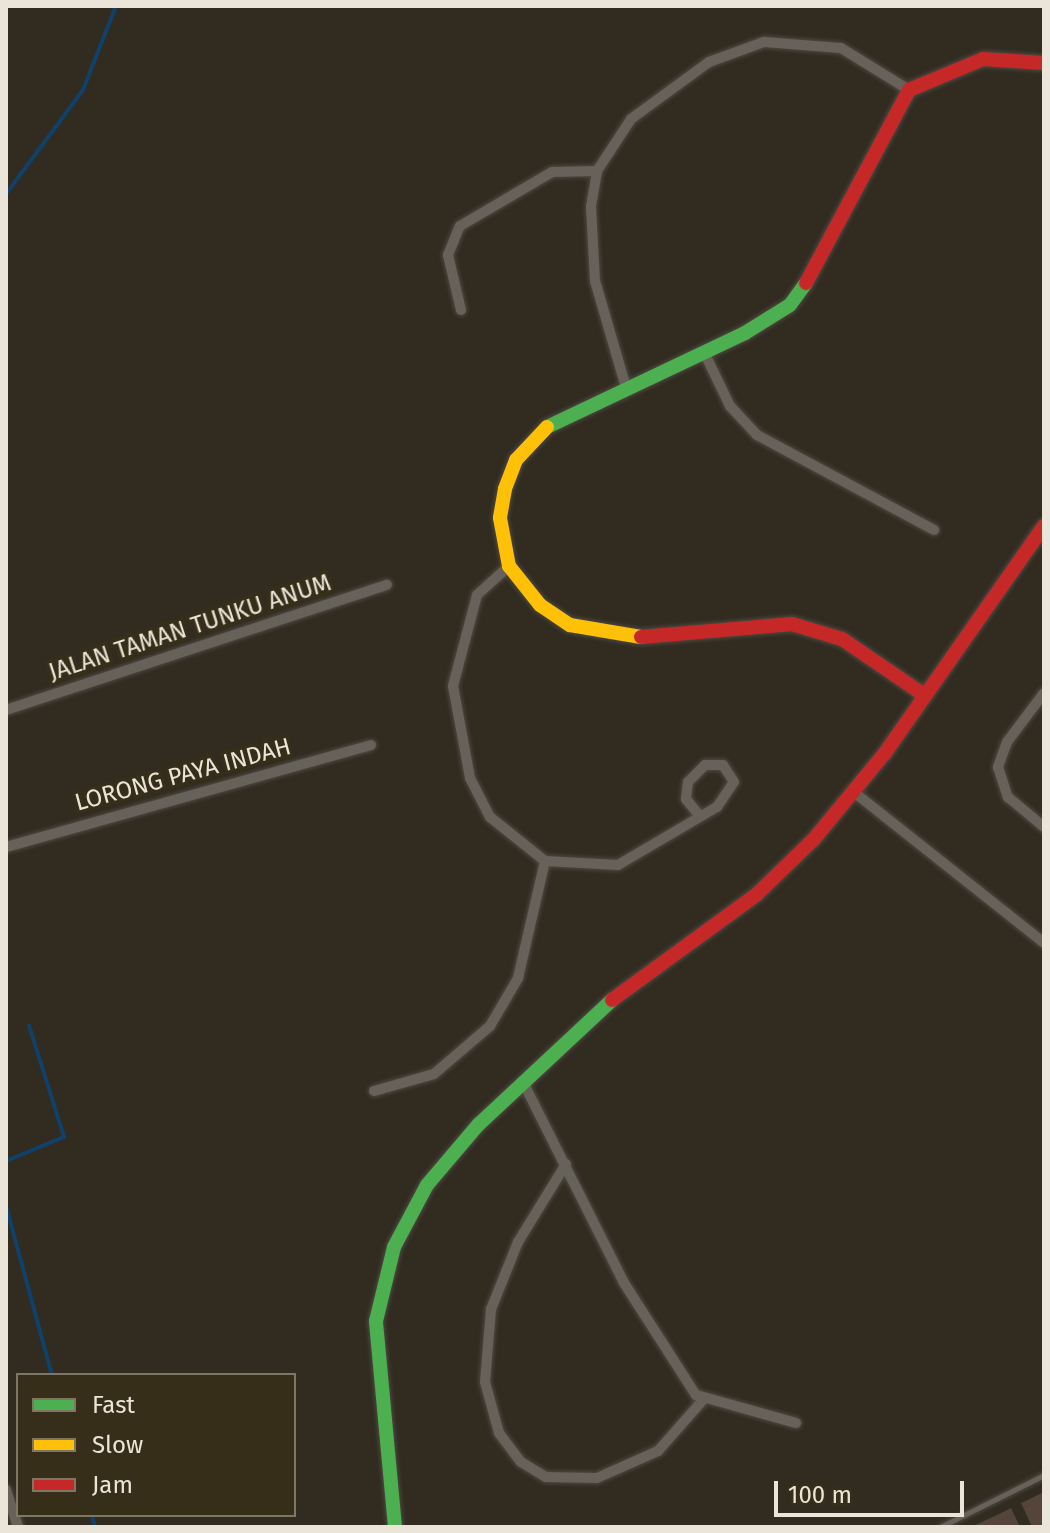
<!DOCTYPE html>
<html>
<head>
<meta charset="utf-8">
<style>
  body { margin:0 }
  #map { position:relative; width:1050px; height:1533px; overflow:hidden; background:#312b20; font-family:"Fira Sans",sans-serif }
  div>[style] { position:absolute }
  .stream>* { height:4px; margin:-2px; padding:0 2px; transform-origin:2px; border-radius:2px; background:#10416b }
  .building>* { inset:0; background:#54443a }
  .roads { filter:drop-shadow(0 0 2px #4e4940) drop-shadow(0 0 2px #4e4940) }
  .lane>* { height:5px; margin:-2.5px; padding:0 2.5px; transform-origin:2.5px; border-radius:2.5px; background:#666159 }
  .street>* { height:10px; margin:-5px; padding:0 5px; transform-origin:5px; border-radius:5px; background:#666159 }
  .fast>* { height:14px; margin:-7px; padding:0 7px; transform-origin:7px; border-radius:7px; background:#4caf50 }
  .slow>* { height:14px; margin:-7px; padding:0 7px; transform-origin:7px; border-radius:7px; background:#ffc107 }
  .jam>* { height:14px; margin:-7px; padding:0 7px; transform-origin:7px; border-radius:7px; background:#c62828 }
  span { translate:-50% -50%; white-space:nowrap; text-align:center; line-height:1.15; -webkit-text-stroke:7px #372e1a; paint-order:stroke }
  .street-label { font-size:24px; color:#eae5d8 }
  .frame { position:absolute; inset:0; border:8px solid #eae5d8; pointer-events:none }
  .legend { position:absolute; left:16px; top:1373px; width:280px; height:144px; box-sizing:border-box; background:#372e1a; border:2px solid #7f7766; margin:0; padding:10px 14px; list-style:none; font-size:24px; color:#eae5d8 }
  .legend li { display:flex; align-items:center; gap:16px; height:40px }
  .legend b { width:40px; border:2px solid #7f7766 }
  .scale { position:absolute; left:774px; top:1481px; width:190px; height:36px; box-sizing:border-box; border:4px solid #eae5d8; border-top:0; padding-left:10px; font-size:24px; line-height:28px; white-space:nowrap; color:#eae5d8; -webkit-text-stroke:6px #372e1a; paint-order:stroke }
</style>
</head>
<body>
<div id="map">
  <div class="stream">
    <i style="left:6px;top:194px;width:129px;rotate:-53.5deg"></i>
    <i style="left:83px;top:90px;width:90px;rotate:-68.6deg"></i>
    <i style="left:6px;top:1161px;width:63px;rotate:-22.5deg"></i>
    <i style="left:64px;top:1137px;width:117px;rotate:-107.4deg"></i>
    <i style="left:6px;top:1206px;width:175px;rotate:74.8deg"></i>
    <i style="left:92px;top:1515px;width:12px;rotate:76deg"></i>
  </div>
  <div class="building">
    <i style="clip-path:polygon(1044px 1492px,1044px 1527px,1032px 1527px,1021px 1503px)"></i>
    <i style="clip-path:polygon(1011px 1508px,1020px 1527px,971px 1527px,999px 1514px)"></i>
  </div>
  <div class="roads">
    <div class="lane">
      <i style="left:940px;top:1527px;width:116px;rotate:-26.6deg"></i>
    </div>
    <div class="street">
      <i style="left:461px;top:310px;width:57px;rotate:-103.3deg"></i>
      <i style="left:448px;top:255px;width:31px;rotate:-68deg"></i>
      <i style="left:460px;top:226px;width:107px;rotate:-30.4deg"></i>
      <i style="left:552px;top:172px;width:45px;rotate:-1.3deg"></i>
      <i style="left:704px;top:352px;width:60px;rotate:64.3deg"></i>
      <i style="left:730px;top:406px;width:40px;rotate:47deg"></i>
      <i style="left:757px;top:435px;width:201px;rotate:28.2deg"></i>
      <i style="left:625px;top:384px;width:107px;rotate:-106.2deg"></i>
      <i style="left:595px;top:281px;width:75px;rotate:-93.1deg"></i>
      <i style="left:591px;top:206px;width:36px;rotate:-80deg"></i>
      <i style="left:597px;top:171px;width:62px;rotate:-56.8deg"></i>
      <i style="left:631px;top:119px;width:97px;rotate:-36.2deg"></i>
      <i style="left:709px;top:62px;width:59px;rotate:-20deg"></i>
      <i style="left:764px;top:42px;width:77px;rotate:4.5deg"></i>
      <i style="left:841px;top:48px;width:80px;rotate:31.7deg"></i>
      <i style="left:509px;top:566px;width:43px;rotate:137.8deg"></i>
      <i style="left:477px;top:595px;width:94px;rotate:104.8deg"></i>
      <i style="left:453px;top:686px;width:94px;rotate:79.5deg"></i>
      <i style="left:470px;top:778px;width:44px;rotate:62.9deg"></i>
      <i style="left:490px;top:817px;width:70px;rotate:38.7deg"></i>
      <i style="left:545px;top:861px;width:73px;rotate:3.1deg"></i>
      <i style="left:618px;top:865px;width:115px;rotate:-30.4deg"></i>
      <i style="left:717px;top:807px;width:30px;rotate:-56deg"></i>
      <i style="left:734px;top:782px;width:20px;rotate:-123deg"></i>
      <i style="left:723px;top:765px;width:18px;rotate:180deg"></i>
      <i style="left:705px;top:765px;width:24px;rotate:135deg"></i>
      <i style="left:688px;top:782px;width:17px;rotate:97deg"></i>
      <i style="left:686px;top:799px;width:19px;rotate:51deg"></i>
      <i style="left:1044px;top:693px;width:61px;rotate:127.1deg"></i>
      <i style="left:1007px;top:742px;width:27px;rotate:110deg"></i>
      <i style="left:998px;top:767px;width:32px;rotate:72deg"></i>
      <i style="left:1008px;top:797px;width:47px;rotate:39.8deg"></i>
      <i style="left:6px;top:710px;width:401px;rotate:-18.2deg"></i>
      <i style="left:855px;top:793px;width:241px;rotate:38.4deg"></i>
      <i style="left:6px;top:847px;width:379px;rotate:-15.6deg"></i>
      <i style="left:524px;top:1084px;width:223px;rotate:63.3deg"></i>
      <i style="left:624px;top:1283px;width:133px;rotate:57.3deg"></i>
      <i style="left:696px;top:1395px;width:104px;rotate:15.6deg"></i>
      <i style="left:374px;top:1091px;width:62px;rotate:-15.8deg"></i>
      <i style="left:434px;top:1074px;width:74px;rotate:-40.6deg"></i>
      <i style="left:490px;top:1026px;width:56px;rotate:-59.7deg"></i>
      <i style="left:518px;top:978px;width:120px;rotate:-77deg"></i>
      <i style="left:566px;top:1164px;width:92px;rotate:121.6deg"></i>
      <i style="left:518px;top:1242px;width:72px;rotate:111.9deg"></i>
      <i style="left:491px;top:1309px;width:73px;rotate:94.7deg"></i>
      <i style="left:485px;top:1382px;width:53px;rotate:74.6deg"></i>
      <i style="left:499px;top:1433px;width:36px;rotate:53deg"></i>
      <i style="left:521px;top:1462px;width:29px;rotate:31deg"></i>
      <i style="left:546px;top:1477px;width:51px;rotate:1.1deg"></i>
      <i style="left:597px;top:1478px;width:67px;rotate:-23.9deg"></i>
      <i style="left:658px;top:1451px;width:68px;rotate:-48.6deg"></i>
      <i style="left:6px;top:1490px;width:39px;rotate:72deg"></i>
    </div>
    <div class="fast">
      <i style="left:547px;top:427px;width:219px;rotate:-25.4deg"></i>
      <i style="left:745px;top:333px;width:53px;rotate:-31.9deg"></i>
      <i style="left:790px;top:305px;width:27px;rotate:-54deg"></i>
      <i style="left:395px;top:1527px;width:207px;rotate:-95.3deg"></i>
      <i style="left:376px;top:1321px;width:76px;rotate:-76.3deg"></i>
      <i style="left:394px;top:1247px;width:70px;rotate:-62deg"></i>
      <i style="left:427px;top:1185px;width:80px;rotate:-49.6deg"></i>
      <i style="left:479px;top:1124px;width:182px;rotate:-43deg"></i>
    </div>
    <div class="slow">
      <i style="left:547px;top:427px;width:45px;rotate:133.2deg"></i>
      <i style="left:516px;top:460px;width:31px;rotate:111deg"></i>
      <i style="left:505px;top:489px;width:29px;rotate:100deg"></i>
      <i style="left:500px;top:518px;width:49px;rotate:79.4deg"></i>
      <i style="left:509px;top:566px;width:50px;rotate:51.5deg"></i>
      <i style="left:540px;top:605px;width:36px;rotate:34deg"></i>
      <i style="left:570px;top:625px;width:72px;rotate:9.6deg"></i>
    </div>
    <div class="jam">
      <i style="left:806px;top:283px;width:219px;rotate:-61.9deg"></i>
      <i style="left:909px;top:90px;width:80px;rotate:-22.7deg"></i>
      <i style="left:983px;top:59px;width:61px;rotate:3.8deg"></i>
      <i style="left:641px;top:637px;width:152px;rotate:-4.9deg"></i>
      <i style="left:792px;top:624px;width:52px;rotate:16.7deg"></i>
      <i style="left:842px;top:639px;width:99px;rotate:34.3deg"></i>
      <i style="left:612px;top:1000px;width:178px;rotate:-36.1deg"></i>
      <i style="left:756px;top:895px;width:81px;rotate:-44deg"></i>
      <i style="left:814px;top:839px;width:112px;rotate:-50.5deg"></i>
      <i style="left:885px;top:753px;width:277px;rotate:-55deg"></i>
    </div>
  </div>
  <div class="street-label">
    <span style="left:190px;top:628px;rotate:-18deg">JALAN TAMAN TUNKU ANUM</span>
    <span style="left:183px;top:775px;rotate:-15deg">LORONG PAYA INDAH</span>
  </div>
  <div class="frame"></div>
  <ul class="legend">
  <li><b style="height:10px;background:#4caf50"></b>Fast</li>
  <li><b style="height:10px;background:#ffc107"></b>Slow</li>
  <li><b style="height:10px;background:#c62828"></b>Jam</li>
  </ul>
  <div class="scale">100 m</div>
</div>
</body>
</html>
